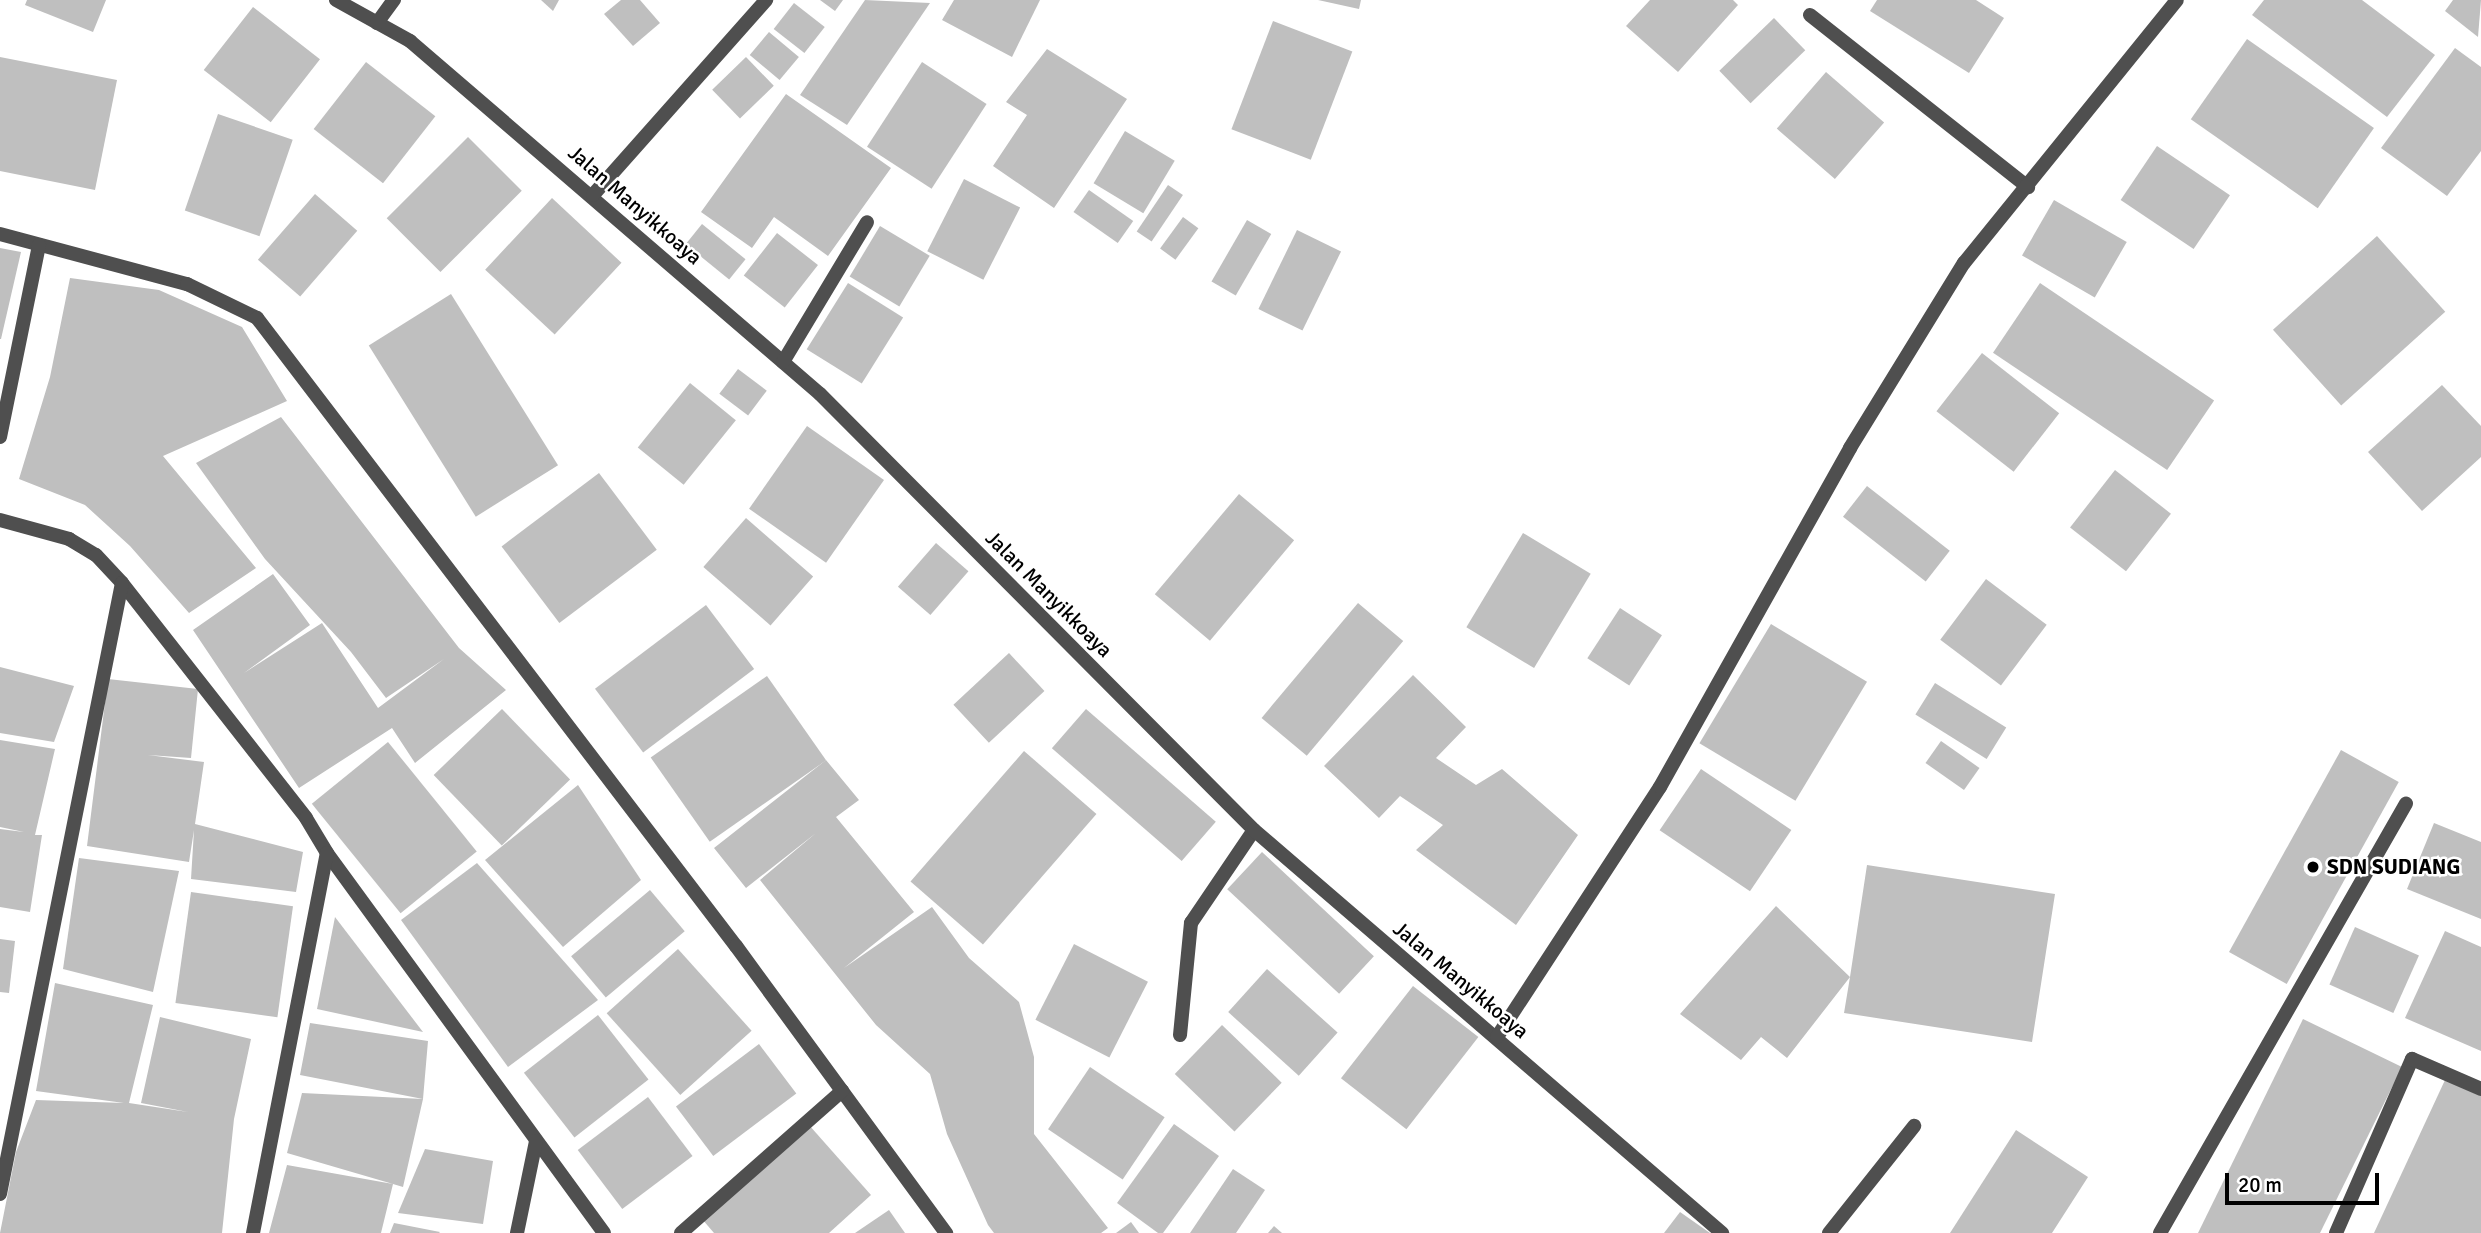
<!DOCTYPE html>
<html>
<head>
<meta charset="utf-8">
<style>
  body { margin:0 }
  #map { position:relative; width:2481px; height:1233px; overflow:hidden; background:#fff; font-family:Signika,sans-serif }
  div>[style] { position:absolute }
  .building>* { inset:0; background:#bfbfbf; transform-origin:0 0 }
  .lane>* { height:14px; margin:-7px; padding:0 7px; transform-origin:7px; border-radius:7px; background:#4f4f4f }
  .street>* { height:14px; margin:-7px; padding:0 7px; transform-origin:7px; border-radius:7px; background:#4f4f4f }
  .dots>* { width:19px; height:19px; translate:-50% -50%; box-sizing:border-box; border:4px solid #fff; border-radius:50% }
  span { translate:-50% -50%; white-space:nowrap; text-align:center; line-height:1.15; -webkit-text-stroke:5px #fff; paint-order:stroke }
  .street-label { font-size:21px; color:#000 }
  .poi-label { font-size:21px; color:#000; font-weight:700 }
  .left { translate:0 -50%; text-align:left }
  .scale { position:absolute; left:2225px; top:1173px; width:154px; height:32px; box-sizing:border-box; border:4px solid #000; border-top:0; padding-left:9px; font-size:21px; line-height:24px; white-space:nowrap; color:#000; -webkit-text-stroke:5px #fff; paint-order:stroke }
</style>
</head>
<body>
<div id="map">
  <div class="building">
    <i style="clip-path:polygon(27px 0,106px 0,93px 32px,25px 5px)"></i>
    <i style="clip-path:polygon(541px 0,559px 0,553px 11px)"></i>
    <i style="clip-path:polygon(621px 0,640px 0,660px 23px,633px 46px,604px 14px)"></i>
    <i style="clip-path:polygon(820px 0,843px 0,835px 11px)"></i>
    <i style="clip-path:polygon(865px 0,930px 3px,847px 125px,800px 95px)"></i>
    <i style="clip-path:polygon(954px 0,1040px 0,1012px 57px,942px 20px)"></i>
    <i style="clip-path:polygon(1318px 0,1361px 0,1359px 9px)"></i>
    <i style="clip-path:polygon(1650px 0,1733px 0,1738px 5px,1678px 72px,1626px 26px)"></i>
    <i style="clip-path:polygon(1877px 0,1976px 0,2004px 18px,1969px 73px,1870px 11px)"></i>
    <i style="clip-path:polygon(2264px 0,2362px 0,2435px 55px,2387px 117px,2252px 15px)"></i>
    <i style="clip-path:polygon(2453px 0,2481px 0,2478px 37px,2445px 11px)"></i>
    <i style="left:794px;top:3px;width:39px;height:33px;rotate:38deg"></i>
    <i style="left:253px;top:7px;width:85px;height:80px;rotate:38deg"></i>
    <i style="left:1774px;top:18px;width:45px;height:76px;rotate:46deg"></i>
    <i style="left:1273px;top:21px;width:85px;height:116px;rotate:21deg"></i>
    <i style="left:769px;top:32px;width:39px;height:30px;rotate:40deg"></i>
    <i style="left:2247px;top:39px;width:155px;height:98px;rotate:35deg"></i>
    <i style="clip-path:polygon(2455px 48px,2481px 67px,2481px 151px,2447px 196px,2381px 148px)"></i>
    <i style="clip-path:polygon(1047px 49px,1127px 99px,1054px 208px,993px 166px,1027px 115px,1006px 102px)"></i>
    <i style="clip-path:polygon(0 57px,117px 80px,95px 190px,0 171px)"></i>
    <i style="left:746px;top:57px;width:40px;height:47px;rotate:46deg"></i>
    <i style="left:366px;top:62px;width:88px;height:85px;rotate:38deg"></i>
    <i style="left:922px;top:62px;width:77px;height:101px;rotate:33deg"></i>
    <i style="left:1826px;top:72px;width:77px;height:75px;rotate:41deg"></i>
    <i style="clip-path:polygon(786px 94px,891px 168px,828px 256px,774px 217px,752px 248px,701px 212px)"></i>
    <i style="left:218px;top:114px;width:79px;height:102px;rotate:19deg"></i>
    <i style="left:1125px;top:131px;width:58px;height:61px;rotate:31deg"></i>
    <i style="left:468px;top:137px;width:76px;height:115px;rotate:45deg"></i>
    <i style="left:2157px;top:146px;width:88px;height:65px;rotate:34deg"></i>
    <i style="left:964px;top:179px;width:63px;height:81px;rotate:27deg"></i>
    <i style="left:1168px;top:185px;width:18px;height:56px;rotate:34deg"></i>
    <i style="left:1089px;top:190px;width:54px;height:27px;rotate:35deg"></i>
    <i style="left:315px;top:194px;width:56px;height:87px;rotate:41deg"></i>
    <i style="left:552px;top:198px;width:95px;height:98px;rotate:43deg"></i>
    <i style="left:2054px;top:200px;width:84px;height:64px;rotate:30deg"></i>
    <i style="left:1183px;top:217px;width:19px;height:39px;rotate:36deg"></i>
    <i style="left:1247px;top:220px;width:28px;height:71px;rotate:30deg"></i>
    <i style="left:702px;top:224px;width:56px;height:26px;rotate:39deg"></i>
    <i style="left:880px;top:226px;width:58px;height:59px;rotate:31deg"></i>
    <i style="left:1297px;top:230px;width:49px;height:88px;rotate:26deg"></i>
    <i style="left:777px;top:233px;width:52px;height:54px;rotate:38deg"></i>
    <i style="left:2377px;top:236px;width:102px;height:140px;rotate:48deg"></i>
    <i style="clip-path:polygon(0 248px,21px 252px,1px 339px,0 339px)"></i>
    <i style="clip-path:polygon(70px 278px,159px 290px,242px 327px,287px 401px,163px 456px,256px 568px,189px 613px,130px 546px,85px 505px,19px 479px,50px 377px)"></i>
    <i style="left:848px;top:283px;width:65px;height:78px;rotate:32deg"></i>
    <i style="left:2040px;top:283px;width:210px;height:84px;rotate:34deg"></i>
    <i style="left:451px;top:294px;width:202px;height:97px;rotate:58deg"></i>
    <i style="left:1982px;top:353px;width:98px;height:74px;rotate:38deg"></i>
    <i style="left:738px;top:369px;width:36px;height:31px;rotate:37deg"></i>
    <i style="left:690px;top:383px;width:59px;height:83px;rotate:39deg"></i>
    <i style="clip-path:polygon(2442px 385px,2481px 426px,2481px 457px,2422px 511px,2368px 452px)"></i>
    <i style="clip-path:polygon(281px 417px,459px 648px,506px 690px,415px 763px,392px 728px,299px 788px,193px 630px,273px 574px,310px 625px,244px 673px,322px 623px,378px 708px,444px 659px,386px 698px,351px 652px,265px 559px,196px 463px)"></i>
    <i style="left:807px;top:426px;width:94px;height:101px;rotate:35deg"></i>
    <i style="left:2115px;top:470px;width:71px;height:73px;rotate:38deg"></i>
    <i style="left:599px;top:473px;width:96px;height:122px;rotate:53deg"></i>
    <i style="left:1867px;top:486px;width:105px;height:39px;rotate:38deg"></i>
    <i style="left:1239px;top:494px;width:72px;height:131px;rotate:40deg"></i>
    <i style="left:746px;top:518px;width:89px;height:65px;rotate:41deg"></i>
    <i style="left:1523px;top:533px;width:79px;height:110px;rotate:31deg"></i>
    <i style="left:936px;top:543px;width:43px;height:58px;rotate:41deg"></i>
    <i style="left:1986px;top:579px;width:76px;height:76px;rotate:37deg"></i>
    <i style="left:1358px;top:603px;width:59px;height:150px;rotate:40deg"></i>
    <i style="left:706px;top:605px;width:80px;height:139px;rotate:53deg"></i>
    <i style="left:1620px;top:608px;width:50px;height:60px;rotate:33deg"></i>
    <i style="left:1771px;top:624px;width:112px;height:139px;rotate:31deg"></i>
    <i style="left:1009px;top:653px;width:52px;height:76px;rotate:47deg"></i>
    <i style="clip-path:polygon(0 667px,74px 686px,54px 742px,0 733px)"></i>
    <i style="clip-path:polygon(1413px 675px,1466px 727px,1436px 758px,1476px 785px,1502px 769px,1578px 835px,1516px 925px,1416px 850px,1443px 825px,1400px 796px,1379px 818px,1324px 766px)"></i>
    <i style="left:767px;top:676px;width:103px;height:142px;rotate:55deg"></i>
    <i style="clip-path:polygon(108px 679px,198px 689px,191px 758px,148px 755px,204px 762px,195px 824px,303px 852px,296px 892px,191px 879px,194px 830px,189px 862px,87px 846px)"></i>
    <i style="left:1935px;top:683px;width:84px;height:37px;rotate:32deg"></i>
    <i style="left:502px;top:709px;width:98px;height:95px;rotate:46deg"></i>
    <i style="left:1086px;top:709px;width:172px;height:52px;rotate:41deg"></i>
    <i style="clip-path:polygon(0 740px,55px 749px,35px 835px,42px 835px,30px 912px,0 907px,0 829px,24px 832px,0 827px)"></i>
    <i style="left:1941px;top:741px;width:47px;height:27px;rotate:35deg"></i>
    <i style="left:388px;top:742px;width:141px;height:98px;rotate:51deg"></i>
    <i style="left:2341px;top:750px;width:66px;height:231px;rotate:29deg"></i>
    <i style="left:1024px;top:751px;width:96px;height:173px;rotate:41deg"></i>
    <i style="clip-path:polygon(826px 760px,859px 800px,836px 817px,914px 912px,844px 968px,932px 907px,969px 958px,1019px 1002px,1034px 1057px,1034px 1134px,1108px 1228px,1101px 1233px,994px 1233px,988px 1225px,947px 1134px,930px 1074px,876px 1025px,760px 880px,816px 833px,746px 888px,714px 848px)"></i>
    <i style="left:1701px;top:769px;width:109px;height:74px;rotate:34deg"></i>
    <i style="clip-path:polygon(578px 785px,641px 880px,563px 947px,485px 860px)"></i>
    <i style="clip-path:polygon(2434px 823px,2481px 842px,2481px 919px,2407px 889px)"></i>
    <i style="left:1262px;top:852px;width:153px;height:51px;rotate:43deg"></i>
    <i style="clip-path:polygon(79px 858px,179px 871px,153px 992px,63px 969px)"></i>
    <i style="clip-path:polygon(477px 863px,598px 1000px,508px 1067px,401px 920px)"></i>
    <i style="clip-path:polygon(1867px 865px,2055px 894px,2032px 1042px,1844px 1013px,1850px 977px,1787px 1058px,1761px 1037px,1741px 1060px,1680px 1014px,1776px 906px,1850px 977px)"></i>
    <i style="left:650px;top:890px;width:54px;height:103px;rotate:50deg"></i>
    <i style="left:191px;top:892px;width:103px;height:112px;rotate:8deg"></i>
    <i style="clip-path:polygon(335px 917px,423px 1032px,317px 1009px)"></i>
    <i style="left:2355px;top:927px;width:70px;height:63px;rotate:24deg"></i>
    <i style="clip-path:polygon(2445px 931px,2481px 947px,2481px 1051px,2405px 1018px)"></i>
    <i style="clip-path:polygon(0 939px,15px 941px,9px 993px,0 992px)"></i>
    <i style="left:1074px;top:944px;width:83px;height:85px;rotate:27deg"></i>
    <i style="left:678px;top:949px;width:110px;height:96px;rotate:48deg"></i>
    <i style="left:1267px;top:969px;width:95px;height:58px;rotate:42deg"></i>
    <i style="clip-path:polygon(55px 983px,153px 1005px,129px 1103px,188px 1112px,141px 1103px,160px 1017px,251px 1039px,234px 1119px,222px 1233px,0 1233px,16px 1152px,36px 1100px,124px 1103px,36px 1091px)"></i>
    <i style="left:1413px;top:986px;width:83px;height:117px;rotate:38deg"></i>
    <i style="left:598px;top:1015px;width:82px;height:94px;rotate:52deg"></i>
    <i style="clip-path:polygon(2303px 1019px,2402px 1067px,2320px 1233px,2198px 1233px)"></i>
    <i style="clip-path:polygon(310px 1023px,428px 1041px,423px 1099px,403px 1187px,393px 1184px,381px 1233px,269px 1233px,287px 1165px,393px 1184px,287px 1153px,302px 1093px,423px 1099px,300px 1075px)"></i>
    <i style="left:1222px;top:1025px;width:83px;height:68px;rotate:44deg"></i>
    <i style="left:759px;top:1044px;width:62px;height:104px;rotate:53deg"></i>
    <i style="left:1090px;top:1067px;width:90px;height:75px;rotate:34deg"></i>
    <i style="clip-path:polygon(2445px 1080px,2481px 1096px,2481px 1233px,2374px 1233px)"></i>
    <i style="left:648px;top:1097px;width:74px;height:88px;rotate:53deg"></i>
    <i style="clip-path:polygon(1174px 1124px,1219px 1156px,1163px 1233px,1158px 1233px,1117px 1203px)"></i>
    <i style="clip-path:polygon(809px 1125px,871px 1195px,829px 1233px,714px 1233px,702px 1219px)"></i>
    <i style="clip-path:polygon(2016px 1130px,2088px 1177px,2052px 1233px,1950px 1233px)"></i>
    <i style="clip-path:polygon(425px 1149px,493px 1161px,483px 1224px,398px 1213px)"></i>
    <i style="clip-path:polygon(1233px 1169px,1265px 1190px,1236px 1233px,1190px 1233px)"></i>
    <i style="clip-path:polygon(889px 1210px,905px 1233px,855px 1233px)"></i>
    <i style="clip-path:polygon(1680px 1212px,1710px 1233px,1664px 1233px)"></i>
    <i style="clip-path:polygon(1131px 1222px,1139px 1233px,1116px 1233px)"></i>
    <i style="clip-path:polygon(394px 1223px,440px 1232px,439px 1233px,390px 1233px)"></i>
    <i style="clip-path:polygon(1274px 1226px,1282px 1233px,1268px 1233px)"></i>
  </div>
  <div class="lane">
    <i style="left:1180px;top:1035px;width:113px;rotate:-84.4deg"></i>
    <i style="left:1191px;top:923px;width:112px;rotate:-55.9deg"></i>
  </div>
  <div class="street">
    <i style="left:336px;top:0;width:85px;rotate:29deg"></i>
    <i style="left:410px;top:41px;width:541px;rotate:40.73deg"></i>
    <i style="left:820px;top:394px;width:615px;rotate:45.13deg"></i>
    <i style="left:1254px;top:830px;width:618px;rotate:40.73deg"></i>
    <i style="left:1810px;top:15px;width:278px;rotate:38.3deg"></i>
    <i style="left:377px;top:23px;width:29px;rotate:-54deg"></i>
    <i style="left:593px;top:195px;width:261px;rotate:-48.4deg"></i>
    <i style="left:0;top:234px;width:194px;rotate:15deg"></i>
    <i style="left:187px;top:284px;width:78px;rotate:25.9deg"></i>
    <i style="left:257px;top:318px;width:790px;rotate:52.67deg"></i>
    <i style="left:736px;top:946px;width:356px;rotate:53.8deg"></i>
    <i style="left:783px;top:362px;width:163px;rotate:-59deg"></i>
    <i style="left:0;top:437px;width:196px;rotate:-78.5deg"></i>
    <i style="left:0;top:520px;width:72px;rotate:15.4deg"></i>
    <i style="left:69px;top:539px;width:31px;rotate:31deg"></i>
    <i style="left:96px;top:555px;width:38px;rotate:47deg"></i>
    <i style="left:122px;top:583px;width:298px;rotate:51.9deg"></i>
    <i style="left:306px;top:818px;width:41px;rotate:59deg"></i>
    <i style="left:327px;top:853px;width:470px;rotate:53.9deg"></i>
    <i style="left:1497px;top:1037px;width:298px;rotate:-56.9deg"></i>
    <i style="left:1660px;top:787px;width:389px;rotate:-60.7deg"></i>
    <i style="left:1850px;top:448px;width:217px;rotate:-58.4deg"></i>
    <i style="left:1964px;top:263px;width:338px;rotate:-51deg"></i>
    <i style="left:0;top:1194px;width:623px;rotate:-78.71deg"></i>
    <i style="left:253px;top:1233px;width:387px;rotate:-79deg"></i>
    <i style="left:517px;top:1233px;width:94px;rotate:-78.3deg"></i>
    <i style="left:681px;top:1233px;width:215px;rotate:-41.4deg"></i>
    <i style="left:1829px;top:1233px;width:137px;rotate:-51.5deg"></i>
    <i style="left:2160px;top:1233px;width:495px;rotate:-60.2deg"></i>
    <i style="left:2336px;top:1233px;width:190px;rotate:-66.4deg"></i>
    <i style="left:2412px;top:1059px;width:75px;rotate:23.5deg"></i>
  </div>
  <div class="dots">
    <i style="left:2313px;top:867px;background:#000"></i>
  </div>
  <div class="street-label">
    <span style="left:635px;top:205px;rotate:41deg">Jalan Manyikkoaya</span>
    <span style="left:1049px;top:594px;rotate:45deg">Jalan Manyikkoaya</span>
    <span style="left:1461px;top:980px;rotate:40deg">Jalan Manyikkoaya</span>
  </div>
  <div class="poi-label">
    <span class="left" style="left:2327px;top:867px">SDN SUDIANG</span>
  </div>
  <div class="scale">20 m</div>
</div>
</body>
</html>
